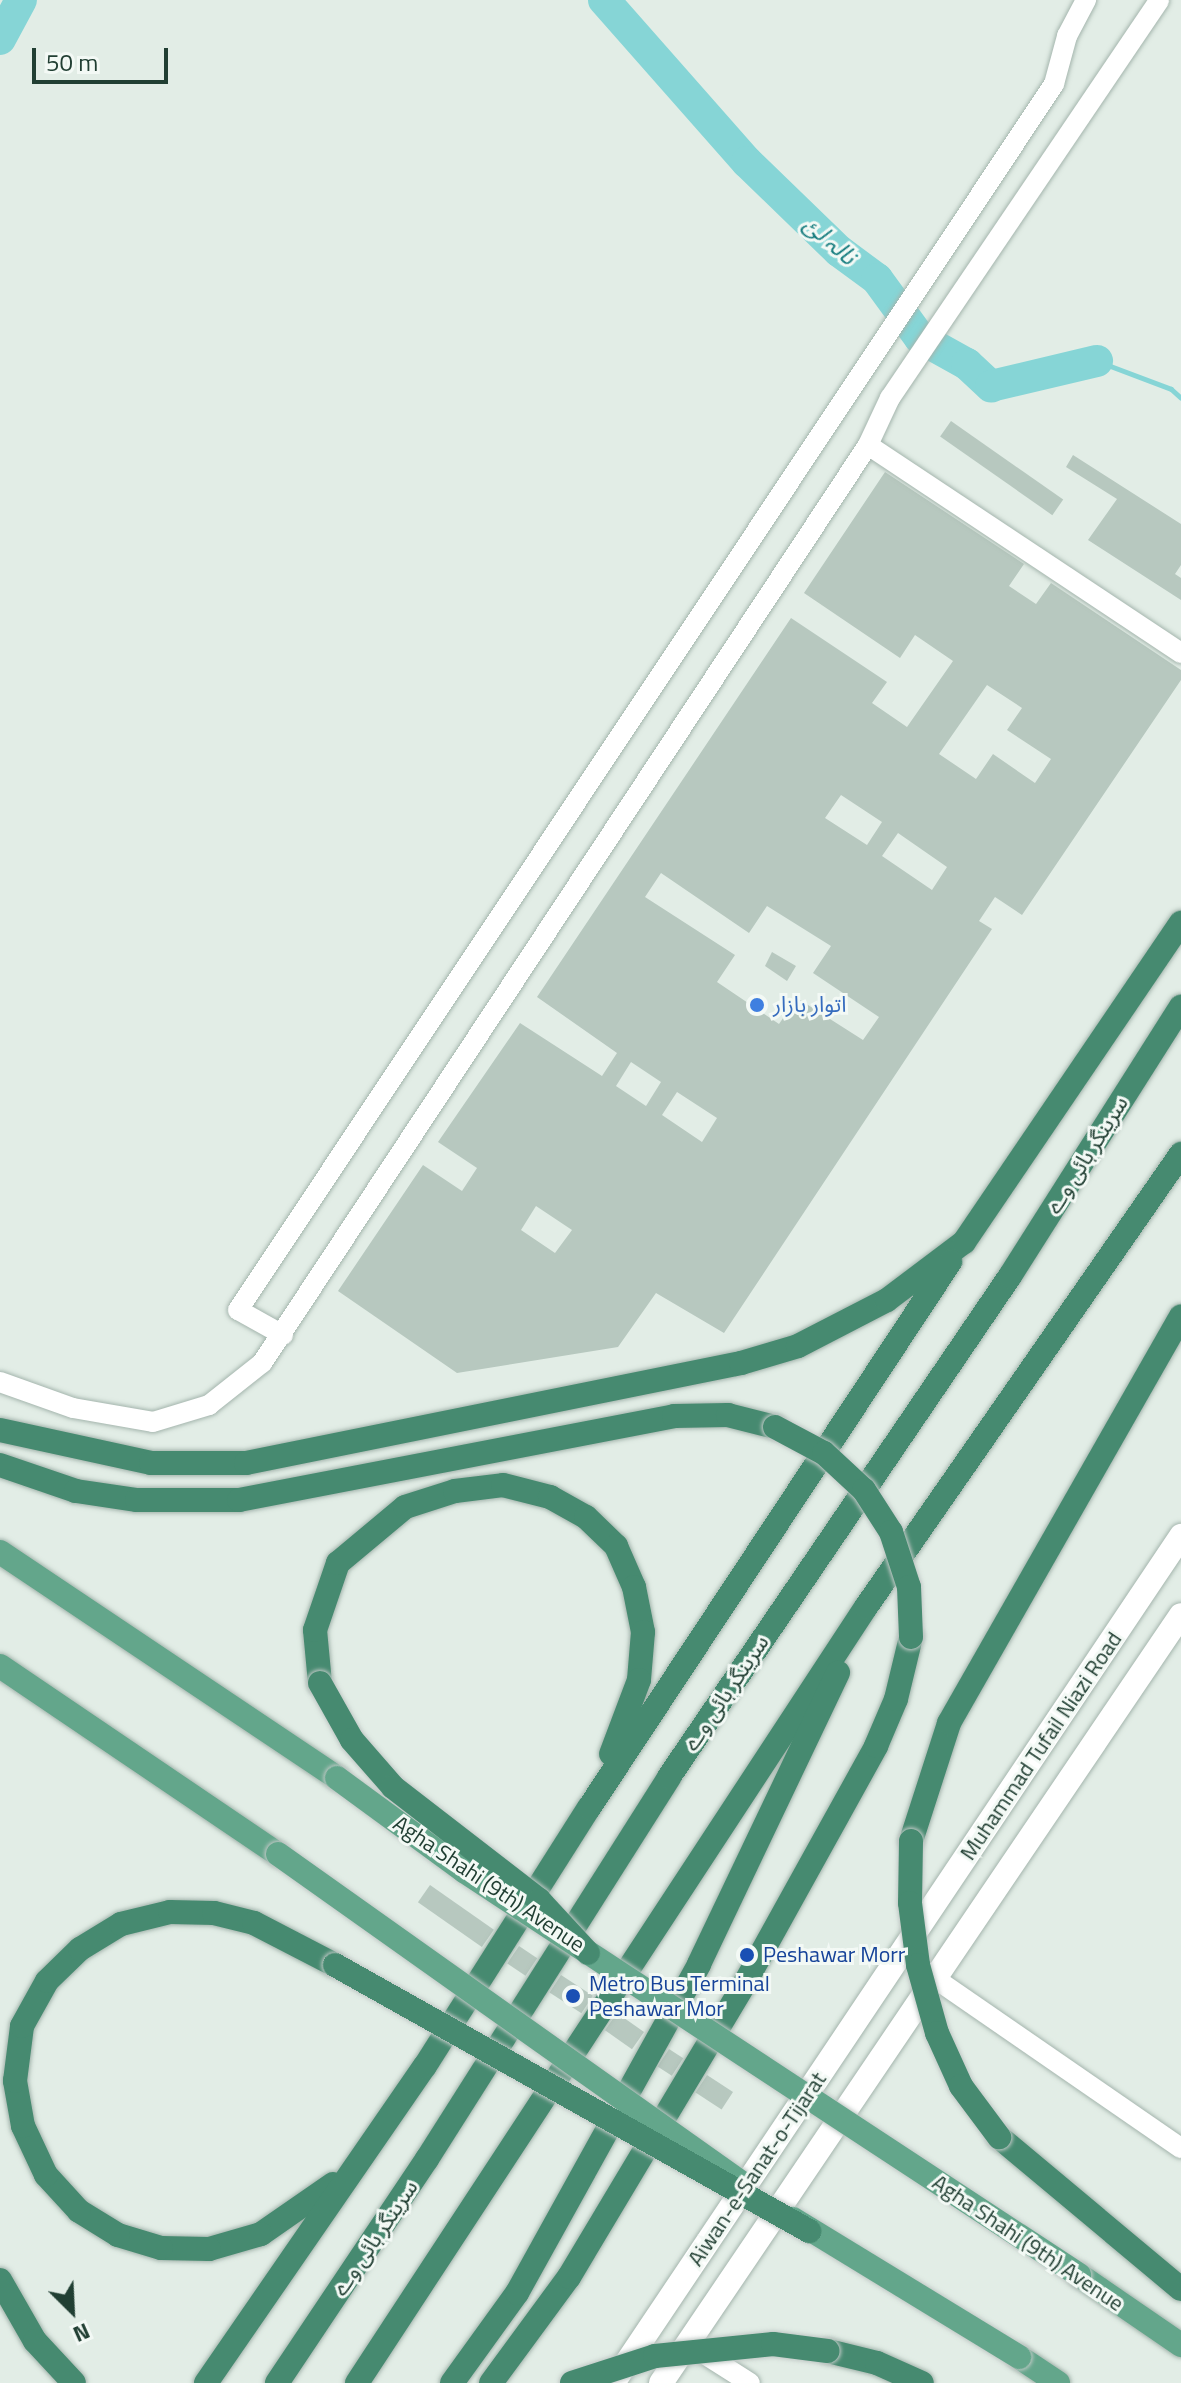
<!DOCTYPE html>
<html>
<head>
<meta charset="utf-8">
<style>
  body { margin:0 }
  #map { position:relative; width:1181px; height:2383px; overflow:hidden; background:#e2ede6; font-family:"Titillium Web","Noto Sans Arabic",sans-serif }
  div>[style] { position:absolute }
  .stream>* { height:5px; margin:-2.5px; padding:0 2.5px; transform-origin:2.5px; border-radius:2.5px; background:#86d5d6 }
  .river>* { height:32px; margin:-16px; padding:0 16px; transform-origin:16px; border-radius:16px; background:#86d5d6 }
  .building>* { inset:0; background:#b7c8bf; transform-origin:0 0 }
  .roads { filter:drop-shadow(0 0 2px #a4b5ad) drop-shadow(0 0 2px #a4b5ad) }
  .minor>* { height:20px; margin:-10px; padding:0 10px; transform-origin:10px; border-radius:10px; background:#fff }
  .secondary>* { height:24px; margin:-12px; padding:0 12px; transform-origin:12px; border-radius:12px; background:#fff }
  .primary>* { height:24px; margin:-12px; padding:0 12px; transform-origin:12px; border-radius:12px; background:#63a68b }
  .trunk>* { height:24px; margin:-12px; padding:0 12px; transform-origin:12px; border-radius:12px; background:#468a70 }
  .bridges { filter:drop-shadow(0 0 2px #c1c9c6) drop-shadow(0 0 2px #c1c9c6) }
  .primary-bridge>* { height:24px; margin:-12px; padding:0 12px; transform-origin:12px; border-radius:12px; background:#63a68b }
  .trunk-bridge>* { height:24px; margin:-12px; padding:0 12px; transform-origin:12px; border-radius:12px; background:#468a70 }
  .dots>* { width:22px; height:22px; translate:-50% -50%; box-sizing:border-box; border:4px solid #f3f9f5; border-radius:50% }
  span { translate:-50% -50%; white-space:nowrap; text-align:center; line-height:1.15; -webkit-text-stroke:6px #f3f9f5; paint-order:stroke }
  .shop-label { font-size:22px; color:#366cbe }
  .left { translate:0 -50%; text-align:left }
  .street-label { font-size:22px; color:#213f33 }
  .transit-label { font-size:22px; color:#164399 }
  .water-label { font-size:24px; color:#177d7f; font-style:italic }
  .north { position:absolute; left:32px; top:2271px; width:80px; height:80px; -webkit-text-stroke:6px #f3f9f5; paint-order:stroke; rotate:156deg; font-size:22px; font-weight:700; line-height:32px; text-align:center; color:#213f33 }
  .north::after { content:''; display:block; margin:auto; width:28px; height:36px; background:#213f33; clip-path:polygon(50% 0,100% 100%,50% 72%,0 100%) }
  .scale { position:absolute; left:32px; top:48px; width:136px; height:36px; box-sizing:border-box; border:4px solid #213f33; border-top:0; padding-left:10px; font-size:24px; line-height:28px; white-space:nowrap; color:#213f33; -webkit-text-stroke:6px #f3f9f5; paint-order:stroke }
</style>
</head>
<body>
<div id="map">
  <div class="stream">
    <i style="left:1097px;top:361px;width:79px;rotate:20.7deg"></i>
    <i style="left:1171px;top:389px;width:13px;rotate:42deg"></i>
  </div>
  <div class="river">
    <i style="left:604px;top:0;width:216px;rotate:48.6deg"></i>
    <i style="left:747px;top:162px;width:128px;rotate:44.1deg"></i>
    <i style="left:839px;top:251px;width:47px;rotate:36.4deg"></i>
    <i style="left:877px;top:279px;width:73px;rotate:53.9deg"></i>
    <i style="left:920px;top:338px;width:54px;rotate:29deg"></i>
    <i style="left:967px;top:364px;width:33px;rotate:43deg"></i>
    <i style="left:991px;top:386px;width:109px;rotate:-13.3deg"></i>
    <i style="left:0;top:39px;width:44px;rotate:-61.7deg"></i>
  </div>
  <div class="building">
    <i style="left:951px;top:421px;width:137px;height:19px;rotate:35deg"></i>
    <i style="clip-path:polygon(1073px 455px,1181px 524px,1181px 565px,1175px 574px,1181px 578px,1181px 600px,1088px 540px,1117px 499px,1066px 467px)"></i>
    <i style="clip-path:polygon(evenodd,885px 472px,1024px 564px,1009px 586px,1036px 604px,1051px 583px,1181px 670px,1181px 680px,1022px 915px,995px 897px,979px 921px,992px 929px,724px 1333px,656px 1293px,618px 1347px,457px 1373px,338px 1291px,423px 1165px,462px 1191px,477px 1168px,438px 1142px,520px 1023px,602px 1076px,617px 1053px,537px 997px,791px 618px,887px 682px,872px 703px,907px 727px,953px 661px,915px 635px,900px 658px,804px 593px,885px 472px,987px 685px,1022px 708px,1007px 730px,1051px 759px,1035px 783px,993px 754px,976px 779px,939px 754px,987px 685px,885px 472px,841px 795px,882px 822px,867px 845px,825px 818px,841px 795px,885px 472px,898px 833px,947px 867px,932px 890px,882px 856px,898px 833px,885px 472px,661px 873px,749px 933px,767px 906px,831px 946px,813px 973px,879px 1017px,863px 1040px,797px 998px,779px 1024px,717px 982px,735px 955px,645px 897px,661px 873px,885px 472px,631px 1062px,661px 1082px,646px 1106px,616px 1086px,631px 1062px,885px 472px,677px 1092px,717px 1118px,702px 1142px,662px 1115px,677px 1092px,885px 472px,536px 1206px,572px 1230px,555px 1253px,521px 1230px,536px 1206px)"></i>
    <i style="clip-path:polygon(772px 952px,796px 966px,787px 981px,765px 966px)"></i>
    <i style="left:430px;top:1885px;width:78px;height:21px;rotate:35deg"></i>
    <i style="left:519px;top:1946px;width:22px;height:21px;rotate:34deg"></i>
    <i style="left:561px;top:1975px;width:38px;height:21px;rotate:33deg"></i>
    <i style="left:617px;top:2013px;width:33px;height:21px;rotate:35deg"></i>
    <i style="left:669px;top:2049px;width:17px;height:21px;rotate:33deg"></i>
    <i style="left:707px;top:2075px;width:31px;height:21px;rotate:33deg"></i>
  </div>
  <div class="roads">
    <div class="minor">
      <i style="left:868px;top:445px;width:376px;rotate:33.6deg"></i>
      <i style="left:283px;top:1335px;width:51px;rotate:-150.9deg"></i>
      <i style="left:238px;top:1310px;width:1473px;rotate:-56.35deg"></i>
      <i style="left:1054px;top:84px;width:50px;rotate:-74.8deg"></i>
      <i style="left:1067px;top:36px;width:41px;rotate:-62.2deg"></i>
      <i style="left:0;top:1382px;width:77px;rotate:19.6deg"></i>
      <i style="left:73px;top:1408px;width:81px;rotate:9.9deg"></i>
      <i style="left:153px;top:1422px;width:59px;rotate:-16.9deg"></i>
      <i style="left:209px;top:1405px;width:68px;rotate:-38.4deg"></i>
      <i style="left:262px;top:1363px;width:1100px;rotate:-56.57deg"></i>
      <i style="left:868px;top:445px;width:52px;rotate:-64.9deg"></i>
      <i style="left:890px;top:398px;width:480px;rotate:-55.9deg"></i>
      <i style="left:924px;top:1971px;width:312px;rotate:34.6deg"></i>
      <i style="left:695px;top:2348px;width:65px;rotate:32.5deg"></i>
    </div>
    <div class="secondary">
      <i style="left:613px;top:2383px;width:1020px;rotate:-56.15deg"></i>
      <i style="left:661px;top:2383px;width:927px;rotate:-55.9deg"></i>
    </div>
    <div class="primary">
      <i style="left:0;top:1552px;width:406px;rotate:33.8deg"></i>
      <i style="left:0;top:1666px;width:336px;rotate:34.1deg"></i>
      <i style="left:1079px;top:2275px;width:124px;rotate:34.5deg"></i>
      <i style="left:1019px;top:2357px;width:47px;rotate:33.7deg"></i>
    </div>
    <div class="trunk">
      <i style="left:0;top:1430px;width:155px;rotate:12.3deg"></i>
      <i style="left:151px;top:1463px;width:95px"></i>
      <i style="left:246px;top:1463px;width:505px;rotate:-11.42deg"></i>
      <i style="left:741px;top:1363px;width:59px;rotate:-16.6deg"></i>
      <i style="left:798px;top:1346px;width:100px;rotate:-27.3deg"></i>
      <i style="left:887px;top:1300px;width:96px;rotate:-37deg"></i>
      <i style="left:964px;top:1242px;width:386px;rotate:-55.8deg"></i>
      <i style="left:0;top:1465px;width:80px;rotate:18.9deg"></i>
      <i style="left:76px;top:1491px;width:62px;rotate:8.4deg"></i>
      <i style="left:137px;top:1500px;width:102px"></i>
      <i style="left:239px;top:1500px;width:443px;rotate:-10.9deg"></i>
      <i style="left:674px;top:1416px;width:54px;rotate:-1.1deg"></i>
      <i style="left:728px;top:1415px;width:49px;rotate:14.3deg"></i>
      <i style="left:320px;top:1683px;width:53px;rotate:-95.4deg"></i>
      <i style="left:315px;top:1630px;width:71px;rotate:-71.1deg"></i>
      <i style="left:338px;top:1563px;width:87px;rotate:-39.9deg"></i>
      <i style="left:405px;top:1507px;width:52px;rotate:-17.7deg"></i>
      <i style="left:455px;top:1491px;width:48px;rotate:-7.1deg"></i>
      <i style="left:503px;top:1485px;width:49px;rotate:14.3deg"></i>
      <i style="left:550px;top:1497px;width:41px;rotate:29.1deg"></i>
      <i style="left:586px;top:1517px;width:42px;rotate:44deg"></i>
      <i style="left:616px;top:1546px;width:45px;rotate:66.3deg"></i>
      <i style="left:634px;top:1587px;width:46px;rotate:78.7deg"></i>
      <i style="left:643px;top:1632px;width:48px;rotate:94.8deg"></i>
      <i style="left:639px;top:1680px;width:79px;rotate:110.7deg"></i>
      <i style="left:911px;top:1841px;width:124px;rotate:-72.1deg"></i>
      <i style="left:949px;top:1723px;width:468px;rotate:-60.3deg"></i>
      <i style="left:999px;top:2137px;width:237px;rotate:39.9deg"></i>
      <i style="left:333px;top:2184px;width:88px;rotate:145.2deg"></i>
      <i style="left:261px;top:2234px;width:54px;rotate:163.9deg"></i>
      <i style="left:209px;top:2249px;width:48px;rotate:-178.8deg"></i>
      <i style="left:161px;top:2248px;width:45px;rotate:-163.2deg"></i>
      <i style="left:118px;top:2235px;width:46px;rotate:-148.4deg"></i>
      <i style="left:79px;top:2211px;width:49px;rotate:-132.5deg"></i>
      <i style="left:46px;top:2175px;width:54px;rotate:-115.1deg"></i>
      <i style="left:23px;top:2126px;width:46px;rotate:-100.1deg"></i>
      <i style="left:15px;top:2081px;width:55px;rotate:-82.7deg"></i>
      <i style="left:22px;top:2026px;width:51px;rotate:-60.9deg"></i>
      <i style="left:47px;top:1981px;width:46px;rotate:-44.1deg"></i>
      <i style="left:80px;top:1949px;width:48px;rotate:-31.4deg"></i>
      <i style="left:121px;top:1924px;width:50px;rotate:-13.8deg"></i>
      <i style="left:170px;top:1912px;width:44px;rotate:1.3deg"></i>
      <i style="left:214px;top:1913px;width:41px;rotate:14deg"></i>
      <i style="left:254px;top:1923px;width:91px;rotate:27.4deg"></i>
      <i style="left:0;top:2280px;width:70px;rotate:60.2deg"></i>
      <i style="left:35px;top:2341px;width:57px;rotate:47.1deg"></i>
      <i style="left:828px;top:2351px;width:50px;rotate:13.8deg"></i>
      <i style="left:877px;top:2363px;width:49px;rotate:24deg"></i>
      <i style="left:206px;top:2383px;width:385px;rotate:-55.4deg"></i>
      <i style="left:425px;top:2066px;width:306px;rotate:-57.6deg"></i>
      <i style="left:589px;top:1808px;width:655px;rotate:-56.53deg"></i>
      <i style="left:277px;top:2383px;width:270px;rotate:-56.2deg"></i>
      <i style="left:427px;top:2159px;width:452px;rotate:-57.6deg"></i>
      <i style="left:669px;top:1777px;width:606px;rotate:-55.76deg"></i>
      <i style="left:1010px;top:1276px;width:319px;rotate:-57.6deg"></i>
      <i style="left:357px;top:2383px;width:928px;rotate:-56.74deg"></i>
      <i style="left:866px;top:1607px;width:552px;rotate:-55.19deg"></i>
      <i style="left:452px;top:2383px;width:111px;rotate:-54.2deg"></i>
      <i style="left:517px;top:2293px;width:376px;rotate:-61deg"></i>
      <i style="left:699px;top:1964px;width:323px;rotate:-64.5deg"></i>
      <i style="left:491px;top:2383px;width:132px;rotate:-53.7deg"></i>
      <i style="left:569px;top:2277px;width:345px;rotate:-59.1deg"></i>
      <i style="left:746px;top:1981px;width:269px;rotate:-61deg"></i>
      <i style="left:876px;top:1746px;width:51px;rotate:-66.9deg"></i>
      <i style="left:896px;top:1699px;width:64px;rotate:-76.4deg"></i>
    </div>
  </div>
  <div class="bridges">
    <div class="primary-bridge">
      <i style="left:337px;top:1778px;width:157px;rotate:36.2deg"></i>
      <i style="left:464px;top:1871px;width:736px;rotate:33.3deg"></i>
      <i style="left:278px;top:1854px;width:570px;rotate:35.36deg"></i>
      <i style="left:793px;top:2219px;width:265px;rotate:31.4deg"></i>
    </div>
    <div class="trunk-bridge">
      <i style="left:775px;top:1427px;width:55px;rotate:28deg"></i>
      <i style="left:824px;top:1453px;width:54px;rotate:42.8deg"></i>
      <i style="left:864px;top:1490px;width:50px;rotate:57.3deg"></i>
      <i style="left:891px;top:1532px;width:58px;rotate:71.9deg"></i>
      <i style="left:909px;top:1587px;width:50px;rotate:87.7deg"></i>
      <i style="left:320px;top:1683px;width:65px;rotate:60.7deg"></i>
      <i style="left:352px;top:1740px;width:62px;rotate:48.9deg"></i>
      <i style="left:393px;top:1787px;width:185px;rotate:37.7deg"></i>
      <i style="left:539px;top:1900px;width:72px;rotate:47.2deg"></i>
      <i style="left:911px;top:1841px;width:62px;rotate:90.9deg"></i>
      <i style="left:910px;top:1903px;width:63px;rotate:82.6deg"></i>
      <i style="left:918px;top:1965px;width:71px;rotate:74.4deg"></i>
      <i style="left:937px;top:2033px;width:58px;rotate:65.6deg"></i>
      <i style="left:961px;top:2086px;width:64px;rotate:53.3deg"></i>
      <i style="left:335px;top:1965px;width:544px;rotate:29.3deg"></i>
      <i style="left:572px;top:2383px;width:87px;rotate:-18deg"></i>
      <i style="left:655px;top:2356px;width:119px;rotate:-5.8deg"></i>
      <i style="left:773px;top:2344px;width:55px;rotate:7.3deg"></i>
    </div>
  </div>
  <div class="dots">
    <i style="left:757px;top:1005px;background:#3f7fe0"></i>
    <i style="left:747px;top:1955px;background:#1a4fb4"></i>
    <i style="left:573px;top:1996px;background:#1a4fb4"></i>
  </div>
  <div class="shop-label">
    <span class="left" style="left:773px;top:1005px">اتوار بازار</span>
  </div>
  <div class="street-label">
    <span style="left:1087px;top:1155px;rotate:-58deg">سرینگر ہائی وے</span>
    <span style="left:726px;top:1693px;rotate:-56deg">سرینگر ہائی وے</span>
    <span style="left:1041px;top:1746px;rotate:-56deg">Muhammad Tufail Niazi Road</span>
    <span style="left:489px;top:1884px;rotate:34deg">Agha Shahi (9th) Avenue</span>
    <span style="left:757px;top:2169px;rotate:-56deg">Aiwan-e-Sanat-o-Tijarat</span>
    <span style="left:375px;top:2238px;rotate:-56deg">سرینگر ہائی وے</span>
    <span style="left:1028px;top:2243px;rotate:34deg">Agha Shahi (9th) Avenue</span>
  </div>
  <div class="transit-label">
    <span class="left" style="left:763px;top:1955px">Peshawar Morr</span>
    <span class="left" style="left:589px;top:1996px">Metro Bus Terminal<br>Peshawar Mor</span>
  </div>
  <div class="water-label">
    <span style="left:830px;top:240px;rotate:41deg">نالہ لئ</span>
  </div>
  <div class="north">N</div>
  <div class="scale">50 m</div>
</div>
</body>
</html>
